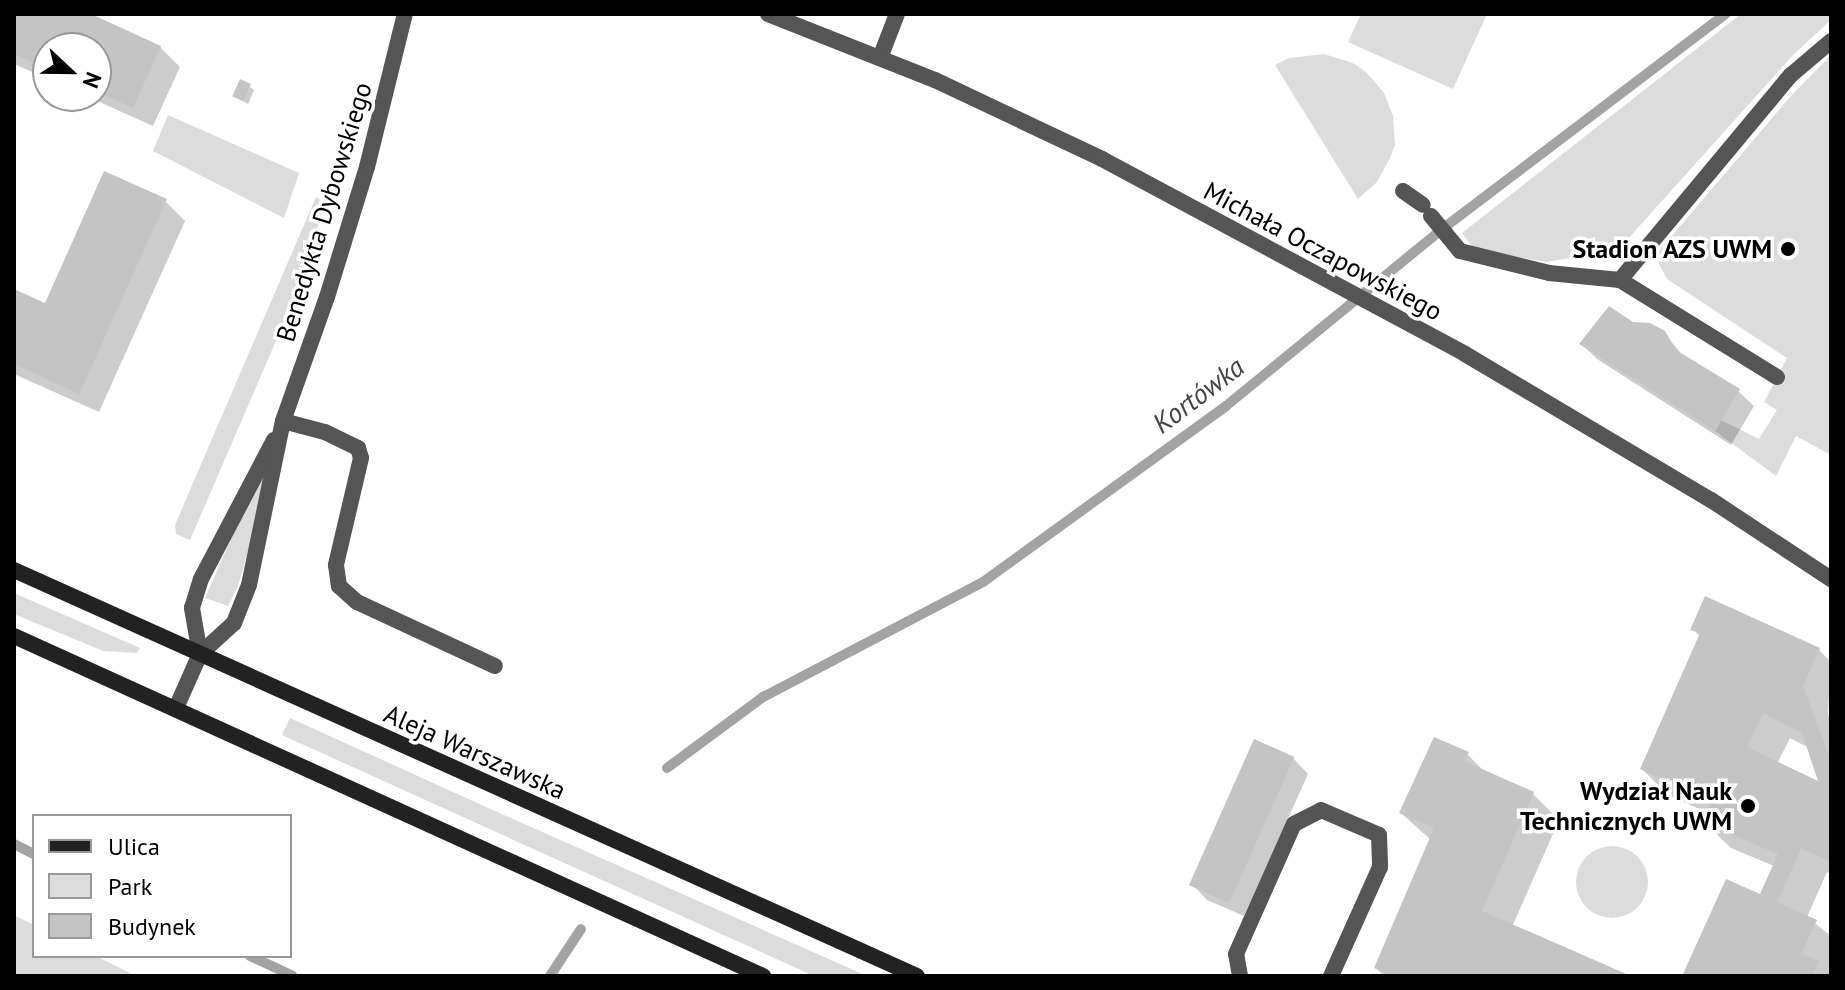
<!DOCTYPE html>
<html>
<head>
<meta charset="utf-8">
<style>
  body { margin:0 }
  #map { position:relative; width:1845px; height:990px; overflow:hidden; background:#fff; font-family:"PT Sans",sans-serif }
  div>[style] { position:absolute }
  .green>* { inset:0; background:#dcdcdc }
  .round { border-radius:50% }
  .shadow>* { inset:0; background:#0003 }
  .stream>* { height:10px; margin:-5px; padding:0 5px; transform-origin:5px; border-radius:5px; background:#a3a3a3 }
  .building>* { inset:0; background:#c4c4c4; transform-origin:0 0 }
  .service>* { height:16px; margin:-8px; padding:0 8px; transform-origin:8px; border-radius:8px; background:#555 }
  .minor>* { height:16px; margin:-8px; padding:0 8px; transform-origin:8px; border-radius:8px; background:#555 }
  .secondary>* { height:16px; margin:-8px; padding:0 8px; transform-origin:8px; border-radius:8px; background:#222 }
  .dots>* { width:22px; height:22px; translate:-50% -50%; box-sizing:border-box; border:4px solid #fff; border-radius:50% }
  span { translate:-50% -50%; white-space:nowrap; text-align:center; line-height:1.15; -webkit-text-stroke:7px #fff; paint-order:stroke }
  .street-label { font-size:26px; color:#000 }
  .poi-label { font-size:26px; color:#000; font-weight:700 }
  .right { translate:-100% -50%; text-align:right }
  .water-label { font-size:28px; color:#444; font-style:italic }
  .frame { position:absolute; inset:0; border:16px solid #000; pointer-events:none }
  .legend { position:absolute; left:32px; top:814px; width:260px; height:144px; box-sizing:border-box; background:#fff; border:2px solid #999; margin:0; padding:10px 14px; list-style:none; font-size:24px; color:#000 }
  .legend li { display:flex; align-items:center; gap:16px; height:40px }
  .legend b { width:40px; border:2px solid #999 }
  .north { position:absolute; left:32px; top:32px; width:80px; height:80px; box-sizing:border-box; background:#fff; border:2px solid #999; border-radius:50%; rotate:112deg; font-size:22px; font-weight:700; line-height:32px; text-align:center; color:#000 }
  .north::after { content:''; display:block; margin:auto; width:28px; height:36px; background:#000; clip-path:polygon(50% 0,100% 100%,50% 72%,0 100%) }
</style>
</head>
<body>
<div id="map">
  <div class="green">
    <i style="clip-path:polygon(1361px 14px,1487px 14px,1453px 89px,1348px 42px)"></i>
    <i style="clip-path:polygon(1741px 14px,1831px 14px,1831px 20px,1793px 55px,1618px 250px,1546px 262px,1474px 249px,1462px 233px)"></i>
    <i style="clip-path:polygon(1324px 54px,1353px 63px,1366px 72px,1384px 93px,1393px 116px,1395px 145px,1390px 158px,1377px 182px,1358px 199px,1275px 65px,1289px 58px)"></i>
    <i style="clip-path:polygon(1831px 55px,1831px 455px,1796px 436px,1776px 476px,1715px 431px,1721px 420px,1759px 439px,1777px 410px,1764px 402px,1787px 358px,1667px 279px,1659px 264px,1659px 251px,1790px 97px)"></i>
    <i style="clip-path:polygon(168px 115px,299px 173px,284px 218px,153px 151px)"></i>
    <i style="clip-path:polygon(316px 197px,325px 203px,298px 290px,190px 540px,176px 534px,175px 525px)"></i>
    <i style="clip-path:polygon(268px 455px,275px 457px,238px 586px,228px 606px,205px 598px)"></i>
    <i style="clip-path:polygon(14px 593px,140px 648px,137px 653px,103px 651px,14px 614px)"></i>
    <i style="clip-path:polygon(290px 718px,486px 807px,867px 976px,814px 976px,282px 735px)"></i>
    <i class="round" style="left:1576px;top:846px;width:72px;height:72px"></i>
    <i style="clip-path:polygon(14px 915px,34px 925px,34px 956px,96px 956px,136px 976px,14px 976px)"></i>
  </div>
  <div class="shadow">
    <i style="clip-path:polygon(14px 14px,86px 14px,160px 47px,180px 67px,153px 126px,86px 96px,96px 96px,96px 48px,48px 48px,48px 79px,14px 64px)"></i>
    <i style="clip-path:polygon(249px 86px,254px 90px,248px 104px,234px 96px)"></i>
    <i style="clip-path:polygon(165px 201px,185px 221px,99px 412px,14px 374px,14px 291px,46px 305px)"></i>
    <i style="clip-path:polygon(1632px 324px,1664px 333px,1685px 358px,1738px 391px,1754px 406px,1731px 445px,1597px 359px,1582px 344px)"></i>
    <i style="clip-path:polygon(evenodd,1693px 629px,1819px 650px,1831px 662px,1828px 714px,1831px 722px,1831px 874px,1827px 872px,1807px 917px,1831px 936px,1831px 976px,1684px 976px,1761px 897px,1774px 866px,1731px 848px,1704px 822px,1708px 813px,1668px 795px,1642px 769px,1700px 637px,1693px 629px,1790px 738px,1809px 748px,1822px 785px,1777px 764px,1790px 738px)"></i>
    <i style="clip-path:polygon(1467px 754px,1486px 773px,1533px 794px,1559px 820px,1512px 927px,1626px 976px,1384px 976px,1376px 968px,1431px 840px,1401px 813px)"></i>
    <i style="clip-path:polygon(1293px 758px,1308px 774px,1244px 916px,1207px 900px,1192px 884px)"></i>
  </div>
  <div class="stream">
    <i style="left:667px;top:768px;width:119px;rotate:-36.5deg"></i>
    <i style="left:763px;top:697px;width:248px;rotate:-27.6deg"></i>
    <i style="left:983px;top:582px;width:300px;rotate:-35.9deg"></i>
    <i style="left:1226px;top:406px;width:273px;rotate:-39.3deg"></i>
    <i style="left:1437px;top:233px;width:363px;rotate:-37.2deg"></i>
    <i style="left:14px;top:844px;width:22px;rotate:27deg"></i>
    <i style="left:250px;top:956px;width:47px;rotate:24.9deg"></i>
    <i style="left:550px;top:976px;width:56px;rotate:-56.6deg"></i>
  </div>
  <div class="building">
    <i style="clip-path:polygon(14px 14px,91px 14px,161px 46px,133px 108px,96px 91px,96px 48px,48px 48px,48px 70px,14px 54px)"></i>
    <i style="left:240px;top:79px;width:12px;height:19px;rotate:24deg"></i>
    <i style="clip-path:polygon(104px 171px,167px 199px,79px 394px,14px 364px,14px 289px,45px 303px)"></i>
    <i style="clip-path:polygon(1609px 306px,1633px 322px,1650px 323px,1665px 331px,1676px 350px,1740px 389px,1715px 431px,1579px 344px)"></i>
    <i style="clip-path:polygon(evenodd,1705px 596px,1820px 648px,1803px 686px,1831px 761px,1831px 862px,1801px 848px,1777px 902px,1817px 920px,1801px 954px,1819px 961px,1812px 976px,1682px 976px,1726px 879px,1760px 894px,1778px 854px,1702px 822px,1711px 801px,1640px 769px,1700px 633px,1690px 630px,1705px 596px,1763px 713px,1802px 733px,1818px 781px,1747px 747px,1763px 713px)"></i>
    <i style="clip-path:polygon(1434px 737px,1469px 752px,1464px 761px,1534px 792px,1482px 911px,1631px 976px,1392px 976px,1374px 968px,1434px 828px,1399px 813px)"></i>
    <i style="left:1254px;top:739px;width:44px;height:160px;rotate:24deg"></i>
  </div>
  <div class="service">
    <i style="left:880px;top:58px;width:47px;rotate:-68.9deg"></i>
    <i style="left:1403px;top:191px;width:24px;rotate:35deg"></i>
    <i style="left:1431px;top:216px;width:45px;rotate:50.4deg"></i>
    <i style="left:1460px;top:251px;width:92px;rotate:13.9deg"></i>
    <i style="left:1549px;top:273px;width:71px;rotate:5.6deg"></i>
    <i style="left:1777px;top:377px;width:185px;rotate:-148.3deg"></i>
    <i style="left:1620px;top:280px;width:267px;rotate:-50.2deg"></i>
    <i style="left:1791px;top:75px;width:52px;rotate:-40.4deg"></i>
    <i style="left:283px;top:421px;width:43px;rotate:14.7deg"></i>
    <i style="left:325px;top:432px;width:37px;rotate:26deg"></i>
    <i style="left:358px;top:448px;width:10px;rotate:73deg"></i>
    <i style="left:361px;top:458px;width:110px;rotate:103.2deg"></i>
    <i style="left:336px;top:565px;width:21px;rotate:82deg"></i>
    <i style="left:339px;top:586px;width:24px;rotate:42deg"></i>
    <i style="left:357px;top:602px;width:152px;rotate:24.9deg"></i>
    <i style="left:1240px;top:976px;width:22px;rotate:-100deg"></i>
    <i style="left:1236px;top:954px;width:142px;rotate:-66deg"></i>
    <i style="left:1294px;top:824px;width:30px;rotate:-27deg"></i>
    <i style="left:1321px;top:810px;width:63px;rotate:23.3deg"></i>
    <i style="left:1379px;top:835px;width:32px;rotate:88deg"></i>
    <i style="left:1380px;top:867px;width:120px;rotate:114.2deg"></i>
  </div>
  <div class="minor">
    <i style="left:768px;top:14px;width:180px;rotate:21.6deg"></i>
    <i style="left:935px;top:80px;width:185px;rotate:25.3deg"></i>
    <i style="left:1102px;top:159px;width:412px;rotate:28.2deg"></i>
    <i style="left:1465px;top:354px;width:286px;rotate:30.7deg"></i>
    <i style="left:1711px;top:500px;width:144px;rotate:33.4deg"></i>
    <i style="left:200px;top:654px;width:47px;rotate:-99.9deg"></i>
    <i style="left:192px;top:608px;width:30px;rotate:-73deg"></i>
    <i style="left:201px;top:579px;width:157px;rotate:-62.3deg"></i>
    <i style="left:176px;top:708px;width:59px;rotate:-66deg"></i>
    <i style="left:200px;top:654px;width:46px;rotate:-42.4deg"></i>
    <i style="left:234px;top:623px;width:41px;rotate:-68.5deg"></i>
    <i style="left:249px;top:585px;width:167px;rotate:-78.3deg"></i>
    <i style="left:283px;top:421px;width:132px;rotate:-70.5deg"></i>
    <i style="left:327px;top:297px;width:136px;rotate:-72.9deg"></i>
    <i style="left:367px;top:167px;width:158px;rotate:-76.1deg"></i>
  </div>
  <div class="secondary">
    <i style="left:14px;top:570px;width:990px;rotate:24.21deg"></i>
    <i style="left:14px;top:636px;width:823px;rotate:24.42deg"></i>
  </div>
  <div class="dots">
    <i style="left:1788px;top:249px;background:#000"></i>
    <i style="left:1748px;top:806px;background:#000"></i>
  </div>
  <div class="street-label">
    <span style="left:324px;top:212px;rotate:-73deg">Benedykta Dybowskiego</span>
    <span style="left:1323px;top:251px;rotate:28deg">Michała Oczapowskiego</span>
    <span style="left:475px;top:752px;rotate:24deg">Aleja Warszawska</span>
  </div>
  <div class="poi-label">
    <span class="right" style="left:1772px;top:249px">Stadion AZS UWM</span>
    <span class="right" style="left:1732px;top:806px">Wydział Nauk<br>Technicznych UWM</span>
  </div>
  <div class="water-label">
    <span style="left:1198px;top:395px;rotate:-37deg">Kortówka</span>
  </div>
  <div class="frame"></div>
  <ul class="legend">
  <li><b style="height:10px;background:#222"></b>Ulica</li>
  <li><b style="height:22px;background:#dcdcdc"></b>Park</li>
  <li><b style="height:22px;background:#c4c4c4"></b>Budynek</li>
  </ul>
  <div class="north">N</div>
</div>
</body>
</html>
